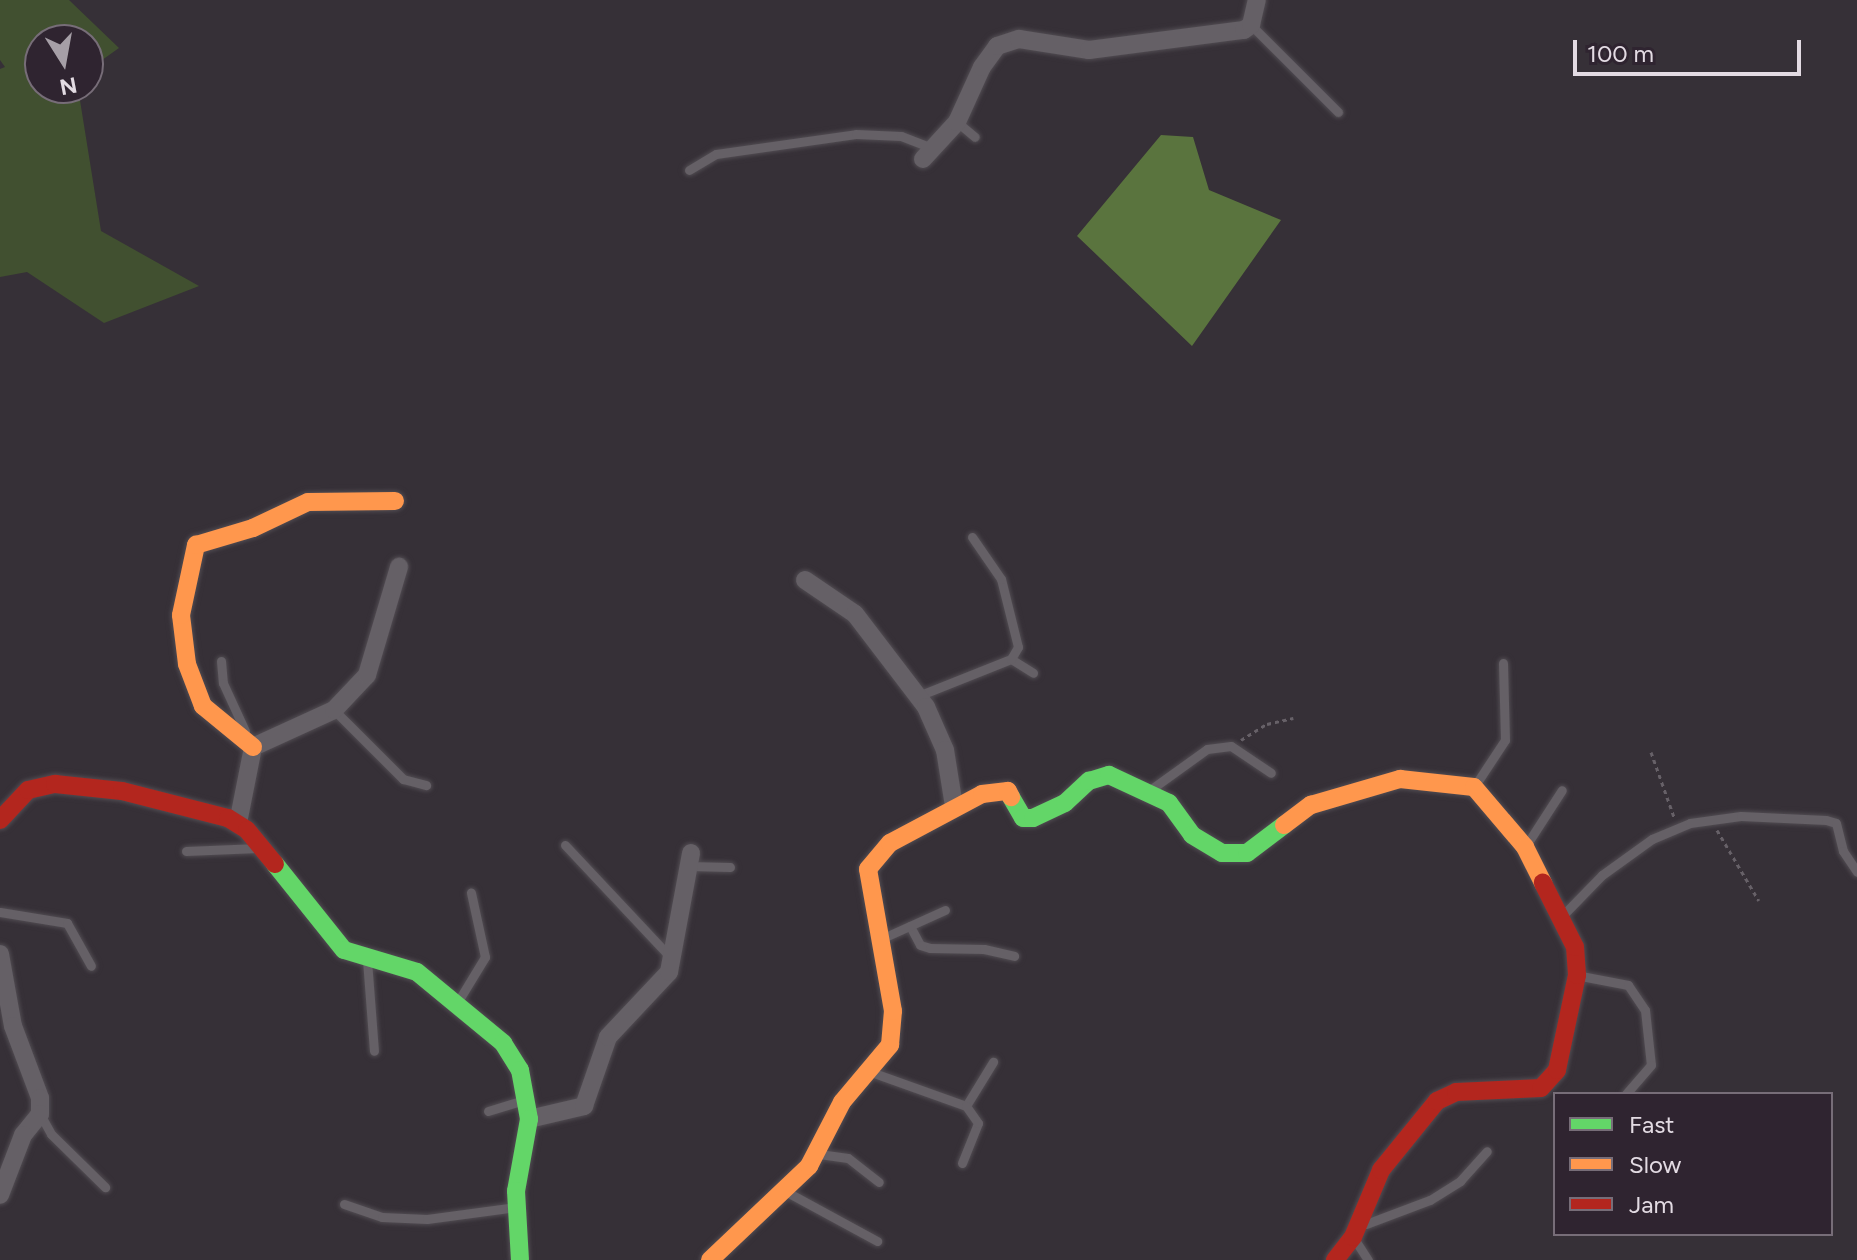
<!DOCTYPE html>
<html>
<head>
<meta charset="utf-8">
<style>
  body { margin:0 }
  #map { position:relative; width:1857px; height:1260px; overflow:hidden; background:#363037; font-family:Figtree,sans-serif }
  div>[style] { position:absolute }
  .green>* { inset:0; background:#415030 }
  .water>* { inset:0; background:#5a743e }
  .path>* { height:3px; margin-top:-1.5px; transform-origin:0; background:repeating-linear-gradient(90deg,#676168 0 4px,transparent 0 8px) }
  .roads { filter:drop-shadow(0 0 2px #514c52) drop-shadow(0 0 2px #514c52) }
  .lane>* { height:9px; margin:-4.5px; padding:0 4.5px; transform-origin:4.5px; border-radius:4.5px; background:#656066 }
  .street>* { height:18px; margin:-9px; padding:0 9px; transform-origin:9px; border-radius:9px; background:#656066 }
  .fast>* { height:18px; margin:-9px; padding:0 9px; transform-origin:9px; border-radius:9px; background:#63d668 }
  .slow>* { height:18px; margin:-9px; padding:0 9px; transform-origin:9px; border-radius:9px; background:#ff974d }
  .jam>* { height:18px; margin:-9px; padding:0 9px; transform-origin:9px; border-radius:9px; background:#b3261e }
  span { translate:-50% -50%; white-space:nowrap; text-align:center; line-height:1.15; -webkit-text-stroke:8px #2f2430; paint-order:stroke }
  .legend { position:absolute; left:1553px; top:1092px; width:280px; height:144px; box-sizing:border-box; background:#2f2430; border:2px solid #776d78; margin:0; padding:10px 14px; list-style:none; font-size:24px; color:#e3dbe3 }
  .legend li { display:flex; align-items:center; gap:16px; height:40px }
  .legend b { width:40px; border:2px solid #776d78 }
  .north { position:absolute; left:24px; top:24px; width:80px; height:80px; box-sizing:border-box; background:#2f2430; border:2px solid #776d78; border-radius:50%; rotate:169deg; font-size:22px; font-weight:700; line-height:32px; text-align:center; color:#e3dbe3 }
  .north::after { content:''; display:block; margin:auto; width:28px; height:36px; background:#a69fa7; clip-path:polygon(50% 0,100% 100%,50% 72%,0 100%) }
  .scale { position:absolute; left:1573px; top:40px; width:228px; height:36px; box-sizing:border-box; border:4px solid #e3dbe3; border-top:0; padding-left:10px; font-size:24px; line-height:28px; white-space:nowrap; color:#e3dbe3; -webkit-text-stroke:6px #2f2430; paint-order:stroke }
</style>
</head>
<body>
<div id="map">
  <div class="green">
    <i style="clip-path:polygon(0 0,69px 0,119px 48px,88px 70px,88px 40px,40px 40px,40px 88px,78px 88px,101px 231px,199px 286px,104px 323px,27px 272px,0 277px,0 69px,5px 67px,0 60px)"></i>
  </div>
  <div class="water">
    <i style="clip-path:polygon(1161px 135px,1193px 137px,1209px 190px,1281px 220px,1192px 346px,1077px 236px)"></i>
  </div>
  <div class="path">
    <i style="left:1241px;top:740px;width:31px;rotate:-32deg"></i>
    <i style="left:1267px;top:724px;width:27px;rotate:-13deg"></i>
    <i style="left:1651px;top:752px;width:69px;rotate:70.5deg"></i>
    <i style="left:1717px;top:830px;width:82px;rotate:59.4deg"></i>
  </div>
  <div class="roads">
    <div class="lane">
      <i style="left:1251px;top:25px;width:123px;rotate:45deg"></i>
      <i style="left:957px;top:122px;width:23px;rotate:40deg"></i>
      <i style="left:689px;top:170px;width:31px;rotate:-31deg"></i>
      <i style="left:716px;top:154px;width:141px;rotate:-8.1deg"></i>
      <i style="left:856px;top:134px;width:45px;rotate:2.5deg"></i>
      <i style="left:901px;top:136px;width:34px;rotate:21deg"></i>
      <i style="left:1011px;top:659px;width:26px;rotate:32deg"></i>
      <i style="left:221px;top:661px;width:22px;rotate:85deg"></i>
      <i style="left:223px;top:683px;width:53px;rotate:65.4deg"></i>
      <i style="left:918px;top:696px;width:100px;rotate:-21.7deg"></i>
      <i style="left:1011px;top:659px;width:14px;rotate:-60deg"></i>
      <i style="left:1018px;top:647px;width:70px;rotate:-104deg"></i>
      <i style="left:1001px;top:579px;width:51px;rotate:-124.6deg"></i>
      <i style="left:334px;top:710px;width:98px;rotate:45deg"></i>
      <i style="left:403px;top:779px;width:24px;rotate:15deg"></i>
      <i style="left:1474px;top:787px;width:56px;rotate:-56.6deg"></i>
      <i style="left:1505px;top:740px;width:77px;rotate:-91.5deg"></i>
      <i style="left:1150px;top:790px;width:70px;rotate:-35.7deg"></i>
      <i style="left:1207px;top:749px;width:24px;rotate:-7deg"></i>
      <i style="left:1231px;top:746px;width:48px;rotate:34deg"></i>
      <i style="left:1527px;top:844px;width:64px;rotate:-57.1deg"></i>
      <i style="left:565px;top:845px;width:155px;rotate:46.8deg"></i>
      <i style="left:186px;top:851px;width:72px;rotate:-2.4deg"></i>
      <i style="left:688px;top:866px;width:42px;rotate:1.4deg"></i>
      <i style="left:0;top:912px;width:68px;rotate:9.3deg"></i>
      <i style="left:67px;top:923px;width:49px;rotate:60.8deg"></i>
      <i style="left:1563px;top:915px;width:56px;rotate:-45.7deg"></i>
      <i style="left:1602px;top:875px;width:62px;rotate:-35.8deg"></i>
      <i style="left:1652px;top:839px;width:41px;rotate:-22.8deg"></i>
      <i style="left:1690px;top:823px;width:51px;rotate:-7.8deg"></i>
      <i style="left:1741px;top:816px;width:85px;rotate:2.7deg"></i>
      <i style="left:1826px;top:820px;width:10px;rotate:17deg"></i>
      <i style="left:1836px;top:823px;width:29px;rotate:76deg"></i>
      <i style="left:1843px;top:851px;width:25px;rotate:56deg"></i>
      <i style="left:910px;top:926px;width:21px;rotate:62deg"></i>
      <i style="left:920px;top:945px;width:10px;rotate:17deg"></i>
      <i style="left:930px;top:948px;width:54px;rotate:1.1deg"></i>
      <i style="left:984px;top:949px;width:31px;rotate:13deg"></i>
      <i style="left:883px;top:938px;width:68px;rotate:-24.3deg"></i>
      <i style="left:367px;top:960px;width:91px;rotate:85.6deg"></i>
      <i style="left:1581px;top:976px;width:48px;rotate:10.8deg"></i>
      <i style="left:1628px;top:985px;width:30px;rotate:56deg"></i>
      <i style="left:1645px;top:1010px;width:55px;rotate:83.8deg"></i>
      <i style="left:1651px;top:1065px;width:38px;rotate:131deg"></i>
      <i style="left:457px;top:1003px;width:54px;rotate:-58.7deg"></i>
      <i style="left:485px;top:957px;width:66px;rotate:-102.3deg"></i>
      <i style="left:871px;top:1072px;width:101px;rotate:19.7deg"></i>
      <i style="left:966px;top:1106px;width:52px;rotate:-58.5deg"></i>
      <i style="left:488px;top:1111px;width:38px;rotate:-17deg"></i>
      <i style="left:40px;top:1114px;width:23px;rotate:61deg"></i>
      <i style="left:51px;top:1134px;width:76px;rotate:44.5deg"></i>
      <i style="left:819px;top:1154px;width:29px;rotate:8deg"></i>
      <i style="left:848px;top:1158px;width:39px;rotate:38deg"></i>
      <i style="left:962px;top:1163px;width:43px;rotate:-68.2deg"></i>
      <i style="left:978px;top:1123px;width:21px;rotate:-125deg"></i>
      <i style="left:785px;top:1191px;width:105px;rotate:28.5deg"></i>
      <i style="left:344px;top:1204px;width:40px;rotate:18.9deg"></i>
      <i style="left:382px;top:1217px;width:45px;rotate:2.5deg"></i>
      <i style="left:427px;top:1219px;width:90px;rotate:-7.7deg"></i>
      <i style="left:1366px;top:1224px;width:68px;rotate:-20.6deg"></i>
      <i style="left:1430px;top:1200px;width:36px;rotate:-32deg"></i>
      <i style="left:1460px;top:1181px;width:40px;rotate:-48deg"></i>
      <i style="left:1355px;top:1240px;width:24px;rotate:57deg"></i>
    </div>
    <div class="street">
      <i style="left:923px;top:159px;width:50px;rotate:-47.4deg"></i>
      <i style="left:957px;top:122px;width:60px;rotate:-65.6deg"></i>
      <i style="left:982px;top:67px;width:26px;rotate:-54deg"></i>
      <i style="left:997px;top:46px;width:23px;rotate:-18deg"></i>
      <i style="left:1019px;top:39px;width:71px;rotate:8.9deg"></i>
      <i style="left:1089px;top:50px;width:156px;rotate:-7.4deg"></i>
      <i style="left:1244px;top:30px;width:9px;rotate:-36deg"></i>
      <i style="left:1251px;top:25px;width:26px;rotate:-77deg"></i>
      <i style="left:805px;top:580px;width:60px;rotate:34.2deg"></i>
      <i style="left:855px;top:614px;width:117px;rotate:52.6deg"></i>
      <i style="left:926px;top:707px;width:47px;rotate:66.2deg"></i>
      <i style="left:945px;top:750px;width:57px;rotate:80.9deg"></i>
      <i style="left:238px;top:823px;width:77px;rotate:-78.8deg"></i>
      <i style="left:253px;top:747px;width:89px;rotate:-24.6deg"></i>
      <i style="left:334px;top:710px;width:48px;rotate:-46.7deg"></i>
      <i style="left:367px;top:675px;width:113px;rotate:-73.5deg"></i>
      <i style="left:0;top:954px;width:73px;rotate:79.8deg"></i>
      <i style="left:13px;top:1026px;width:77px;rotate:69.4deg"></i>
      <i style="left:40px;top:1098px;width:16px;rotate:90deg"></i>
      <i style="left:40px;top:1114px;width:27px;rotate:129deg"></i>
      <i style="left:23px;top:1135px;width:64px;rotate:111deg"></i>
      <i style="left:529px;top:1119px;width:57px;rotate:-13.3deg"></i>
      <i style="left:584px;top:1106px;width:73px;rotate:-70.8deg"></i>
      <i style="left:608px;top:1037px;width:89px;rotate:-46.8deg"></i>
      <i style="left:669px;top:972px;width:121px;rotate:-79.5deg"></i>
    </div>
    <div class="fast">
      <i style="left:1011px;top:797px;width:24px;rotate:60deg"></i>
      <i style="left:1023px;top:818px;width:10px"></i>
      <i style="left:1033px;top:818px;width:35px;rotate:-25deg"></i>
      <i style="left:1065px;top:803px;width:33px;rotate:-43deg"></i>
      <i style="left:1089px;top:781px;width:21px;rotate:-17deg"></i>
      <i style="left:1109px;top:775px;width:66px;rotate:25deg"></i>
      <i style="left:1169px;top:803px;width:39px;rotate:54deg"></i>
      <i style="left:1192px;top:835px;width:35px;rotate:31deg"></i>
      <i style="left:1222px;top:853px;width:25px"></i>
      <i style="left:1247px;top:853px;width:46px;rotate:-37.1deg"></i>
      <i style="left:275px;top:864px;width:110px;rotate:51.3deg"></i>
      <i style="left:344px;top:950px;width:76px;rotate:16.8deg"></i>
      <i style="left:417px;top:972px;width:112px;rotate:39.5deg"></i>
      <i style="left:503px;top:1043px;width:32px;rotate:58deg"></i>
      <i style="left:520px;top:1070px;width:50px;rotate:79.6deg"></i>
      <i style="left:529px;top:1119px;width:73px;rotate:100.2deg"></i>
      <i style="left:516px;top:1191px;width:69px;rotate:86.7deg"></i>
    </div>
    <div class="slow">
      <i style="left:253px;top:747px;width:65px;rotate:-140.6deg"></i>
      <i style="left:203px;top:706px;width:45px;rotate:-110.9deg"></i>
      <i style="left:187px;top:664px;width:49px;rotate:-97deg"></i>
      <i style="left:181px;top:615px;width:72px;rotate:-77.9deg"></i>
      <i style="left:196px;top:545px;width:59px;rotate:-16.6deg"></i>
      <i style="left:253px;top:528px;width:61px;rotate:-25.3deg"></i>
      <i style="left:308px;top:502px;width:87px;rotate:-0.7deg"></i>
      <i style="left:1284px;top:825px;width:34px;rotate:-37deg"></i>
      <i style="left:1311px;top:805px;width:93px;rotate:-16.3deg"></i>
      <i style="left:1400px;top:779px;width:74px;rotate:6.2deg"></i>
      <i style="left:1474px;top:787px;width:79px;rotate:49.6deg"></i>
      <i style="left:1525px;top:847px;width:40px;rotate:63.4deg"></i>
      <i style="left:710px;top:1260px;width:137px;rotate:-43.5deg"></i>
      <i style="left:809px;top:1166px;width:72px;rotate:-62.7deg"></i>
      <i style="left:842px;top:1102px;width:75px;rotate:-49.9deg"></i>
      <i style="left:890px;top:1045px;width:34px;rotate:-85deg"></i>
      <i style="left:893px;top:1011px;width:144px;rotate:-100deg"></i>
      <i style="left:868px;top:869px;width:34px;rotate:-50deg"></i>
      <i style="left:890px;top:843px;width:104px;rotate:-28deg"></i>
      <i style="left:982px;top:794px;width:26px;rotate:-7deg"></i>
      <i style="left:1008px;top:791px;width:7px;rotate:63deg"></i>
    </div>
    <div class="jam">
      <i style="left:0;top:820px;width:41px;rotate:-47deg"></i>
      <i style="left:28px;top:790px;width:28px;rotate:-13deg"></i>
      <i style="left:55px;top:784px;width:67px;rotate:6deg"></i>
      <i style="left:122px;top:791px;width:109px;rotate:14.3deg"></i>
      <i style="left:228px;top:818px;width:22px;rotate:32deg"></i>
      <i style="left:247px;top:830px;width:44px;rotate:50.5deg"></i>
      <i style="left:1335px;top:1260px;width:29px;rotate:-52deg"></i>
      <i style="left:1353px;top:1237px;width:73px;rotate:-67.3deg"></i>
      <i style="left:1381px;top:1170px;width:89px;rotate:-50.9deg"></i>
      <i style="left:1437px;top:1101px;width:21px;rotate:-25deg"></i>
      <i style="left:1456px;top:1092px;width:85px;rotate:-2.7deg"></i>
      <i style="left:1541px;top:1088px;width:24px;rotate:-48deg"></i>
      <i style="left:1557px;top:1070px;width:97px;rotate:-78.1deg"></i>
      <i style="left:1577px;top:975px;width:28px;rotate:-94deg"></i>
      <i style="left:1575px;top:947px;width:72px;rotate:-116.6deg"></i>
    </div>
  </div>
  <ul class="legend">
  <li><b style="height:10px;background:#63d668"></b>Fast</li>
  <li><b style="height:10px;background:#ff974d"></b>Slow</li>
  <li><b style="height:10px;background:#b3261e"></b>Jam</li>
  </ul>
  <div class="north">N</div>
  <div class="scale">100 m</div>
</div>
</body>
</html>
